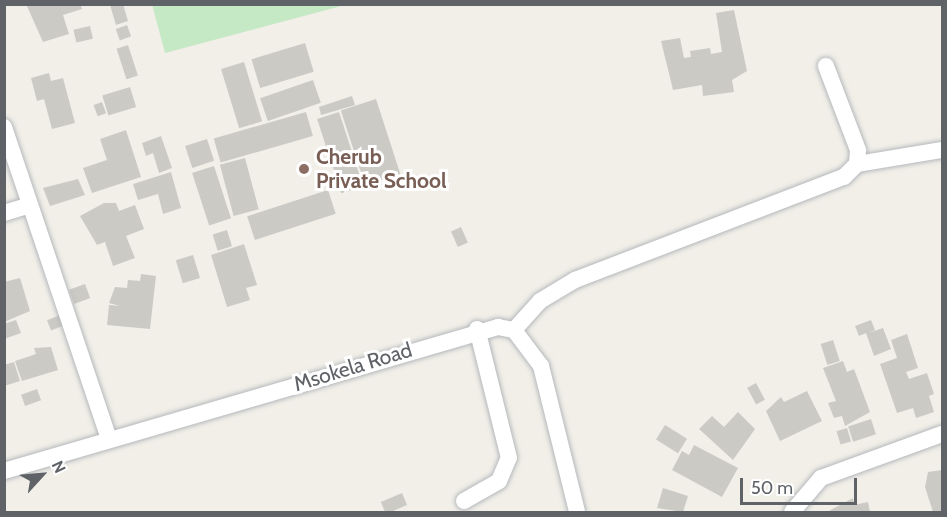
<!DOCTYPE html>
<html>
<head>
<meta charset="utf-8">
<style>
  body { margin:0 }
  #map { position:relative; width:947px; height:517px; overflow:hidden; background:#f1efe8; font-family:Cabin,sans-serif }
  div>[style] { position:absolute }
  .green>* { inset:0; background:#c5e8c5 }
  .building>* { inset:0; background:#cccac5; transform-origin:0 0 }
  .roads { filter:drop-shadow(0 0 2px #b5b8bc) drop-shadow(0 0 2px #b5b8bc) }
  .minor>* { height:16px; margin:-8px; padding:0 8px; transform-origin:8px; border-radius:8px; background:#fff }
  .dots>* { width:16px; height:16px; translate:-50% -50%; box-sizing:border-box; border:3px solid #fff; border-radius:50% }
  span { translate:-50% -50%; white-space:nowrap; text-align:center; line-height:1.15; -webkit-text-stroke:6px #fff; paint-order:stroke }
  .education-label { font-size:21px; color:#785e54; font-weight:700 }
  .left { translate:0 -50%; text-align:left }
  .street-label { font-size:21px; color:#5f6368 }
  .frame { position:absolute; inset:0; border:6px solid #5f6368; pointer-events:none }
  .north { position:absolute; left:12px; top:445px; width:60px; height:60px; -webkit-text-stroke:4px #fff; paint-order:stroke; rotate:64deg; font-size:16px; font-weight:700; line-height:24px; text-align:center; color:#5f6368 }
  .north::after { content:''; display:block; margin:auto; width:21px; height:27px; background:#5f6368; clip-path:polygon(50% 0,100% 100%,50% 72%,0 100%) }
  .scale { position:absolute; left:740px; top:478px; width:117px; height:27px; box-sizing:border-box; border:3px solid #5f6368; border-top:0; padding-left:8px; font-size:18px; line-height:21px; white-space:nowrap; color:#5f6368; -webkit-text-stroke:4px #fff; paint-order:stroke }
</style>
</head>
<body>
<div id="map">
  <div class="green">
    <i style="clip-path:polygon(152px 4px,345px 4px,345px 5px,165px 53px)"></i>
  </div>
  <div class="building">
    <i style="clip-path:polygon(26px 4px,80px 4px,82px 9px,63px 15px,69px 34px,43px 42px)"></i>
    <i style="clip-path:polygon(123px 4px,128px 21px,116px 25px,110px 5px)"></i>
    <i style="clip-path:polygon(734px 10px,747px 71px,732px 80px,734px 92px,703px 96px,702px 85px,673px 90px,661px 41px,680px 38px,684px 58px,691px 57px,690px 51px,710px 48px,711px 54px,722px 52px,716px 13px)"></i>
    <i style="left:127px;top:25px;width:12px;height:12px;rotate:70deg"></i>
    <i style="left:90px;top:26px;width:13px;height:17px;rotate:77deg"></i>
    <i style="left:305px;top:43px;width:30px;height:56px;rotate:73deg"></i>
    <i style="left:128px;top:45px;width:32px;height:12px;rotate:72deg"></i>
    <i style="left:244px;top:62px;width:62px;height:24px;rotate:73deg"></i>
    <i style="clip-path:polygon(49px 73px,51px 81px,63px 78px,75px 123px,52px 129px,44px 99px,37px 101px,31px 78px)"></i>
    <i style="left:313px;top:80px;width:24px;height:56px;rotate:71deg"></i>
    <i style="left:130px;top:87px;width:21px;height:29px;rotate:73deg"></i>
    <i style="clip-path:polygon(352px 96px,355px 105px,321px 115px,319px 107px)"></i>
    <i style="left:376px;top:99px;width:79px;height:37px;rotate:72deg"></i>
    <i style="left:102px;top:102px;width:12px;height:9px;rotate:70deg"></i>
    <i style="left:306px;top:112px;width:25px;height:96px;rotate:74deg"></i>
    <i style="left:339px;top:112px;width:78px;height:23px;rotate:72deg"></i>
    <i style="clip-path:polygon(126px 130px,141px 177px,92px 193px,83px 168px,107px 160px,100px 139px)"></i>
    <i style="clip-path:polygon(161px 136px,172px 168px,159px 173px,153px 153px,146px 156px,142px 143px)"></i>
    <i style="left:207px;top:139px;width:23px;height:23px;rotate:72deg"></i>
    <i style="left:245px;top:158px;width:53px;height:26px;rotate:75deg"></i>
    <i style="left:214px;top:166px;width:55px;height:23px;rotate:72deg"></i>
    <i style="clip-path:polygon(171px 172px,181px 208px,163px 214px,158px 194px,138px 200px,133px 184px)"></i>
    <i style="clip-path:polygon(78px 179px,85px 195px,50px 206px,43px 188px)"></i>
    <i style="left:328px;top:190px;width:25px;height:85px;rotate:72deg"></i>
    <i style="clip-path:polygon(104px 203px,116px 203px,119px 211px,135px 205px,144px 229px,126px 236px,135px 258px,113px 266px,105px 242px,97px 245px,80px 216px)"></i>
    <i style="left:461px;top:227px;width:17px;height:11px;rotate:66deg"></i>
    <i style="left:227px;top:230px;width:17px;height:15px;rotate:73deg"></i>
    <i style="clip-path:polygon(244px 244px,257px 285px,246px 288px,250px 300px,227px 307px,211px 255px)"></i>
    <i style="left:193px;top:255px;width:24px;height:18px;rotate:73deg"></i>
    <i style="clip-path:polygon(141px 274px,156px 276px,150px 329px,107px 325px,109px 305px,120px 306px,109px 303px,115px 287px,127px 288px,128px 280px,140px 281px)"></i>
    <i style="clip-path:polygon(20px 278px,30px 311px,4px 322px,4px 282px)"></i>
    <i style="left:85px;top:284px;width:15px;height:17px;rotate:70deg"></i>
    <i style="left:60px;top:315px;width:11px;height:14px;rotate:68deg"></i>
    <i style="clip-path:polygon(16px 320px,21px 333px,4px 339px,4px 324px)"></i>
    <i style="clip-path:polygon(871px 320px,875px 330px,868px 333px,883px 328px,891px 349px,874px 356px,866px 333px,859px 336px,855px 326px)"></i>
    <i style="clip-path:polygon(907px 334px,918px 368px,906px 372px,909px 379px,927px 373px,934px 394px,929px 396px,934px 412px,916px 418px,913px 408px,897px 413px,880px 364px,897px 358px,891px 340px)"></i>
    <i style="left:833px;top:340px;width:22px;height:13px;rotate:72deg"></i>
    <i style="clip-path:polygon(51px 347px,58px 370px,22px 381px,15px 361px,36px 354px,34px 348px)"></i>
    <i style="clip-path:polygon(843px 361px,847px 372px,854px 369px,870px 412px,845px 426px,842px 416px,834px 418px,828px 403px,836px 401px,823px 368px)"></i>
    <i style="clip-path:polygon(14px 362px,20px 381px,4px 386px,4px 365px)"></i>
    <i style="left:756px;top:383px;width:19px;height:10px;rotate:62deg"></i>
    <i style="left:37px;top:389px;width:12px;height:17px;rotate:70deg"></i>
    <i style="clip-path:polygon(807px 391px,822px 421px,780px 441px,766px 411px,781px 397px,784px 402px)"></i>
    <i style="clip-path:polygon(738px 412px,755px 429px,733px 460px,699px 429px,712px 416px,724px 427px)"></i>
    <i style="left:871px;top:419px;width:16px;height:24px;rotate:72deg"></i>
    <i style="left:665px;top:425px;width:26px;height:17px;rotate:32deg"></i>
    <i style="left:847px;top:428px;width:14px;height:11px;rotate:73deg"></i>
    <i style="clip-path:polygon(694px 445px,738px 468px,722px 497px,672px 470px,682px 451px,689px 455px)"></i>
    <i style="clip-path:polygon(942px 470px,942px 512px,933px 512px,925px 487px,928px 472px)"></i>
    <i style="clip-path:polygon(663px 488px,688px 496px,683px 512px,657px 508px)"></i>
    <i style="left:402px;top:493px;width:13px;height:23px;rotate:67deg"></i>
    <i style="clip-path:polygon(853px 498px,854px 505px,868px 502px,870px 512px,827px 512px)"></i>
  </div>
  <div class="roads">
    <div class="minor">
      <i style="left:4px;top:127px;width:329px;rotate:71.4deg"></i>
      <i style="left:857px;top:164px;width:86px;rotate:-9.4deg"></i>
      <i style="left:4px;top:213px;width:27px;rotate:-17deg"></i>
      <i style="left:514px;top:330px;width:39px;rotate:-48deg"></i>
      <i style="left:540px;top:301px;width:41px;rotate:-31deg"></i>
      <i style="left:575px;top:280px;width:288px;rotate:-21deg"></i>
      <i style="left:844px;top:177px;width:18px;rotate:-45deg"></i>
      <i style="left:857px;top:164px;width:14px;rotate:-86deg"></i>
      <i style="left:858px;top:150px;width:90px;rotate:-110.9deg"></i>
      <i style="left:4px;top:471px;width:515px;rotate:-16.25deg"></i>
      <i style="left:498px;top:327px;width:16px;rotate:11deg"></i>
      <i style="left:514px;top:330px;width:45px;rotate:53.1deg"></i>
      <i style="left:541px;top:366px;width:150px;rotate:76.1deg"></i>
      <i style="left:464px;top:501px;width:40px;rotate:-29.7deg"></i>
      <i style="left:499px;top:481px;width:25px;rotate:-67deg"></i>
      <i style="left:509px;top:458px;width:133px;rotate:-103.9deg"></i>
      <i style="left:792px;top:512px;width:45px;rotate:-49.5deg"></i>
      <i style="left:821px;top:478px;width:129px;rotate:-20deg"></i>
    </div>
  </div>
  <div class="dots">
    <i style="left:304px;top:169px;background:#8d6e63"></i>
  </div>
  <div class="education-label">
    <span class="left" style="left:316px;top:169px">Cherub<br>Private School</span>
  </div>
  <div class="street-label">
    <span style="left:353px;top:367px;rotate:-17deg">Msokela Road</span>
  </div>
  <div class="frame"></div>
  <div class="north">N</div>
  <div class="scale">50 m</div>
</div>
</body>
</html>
